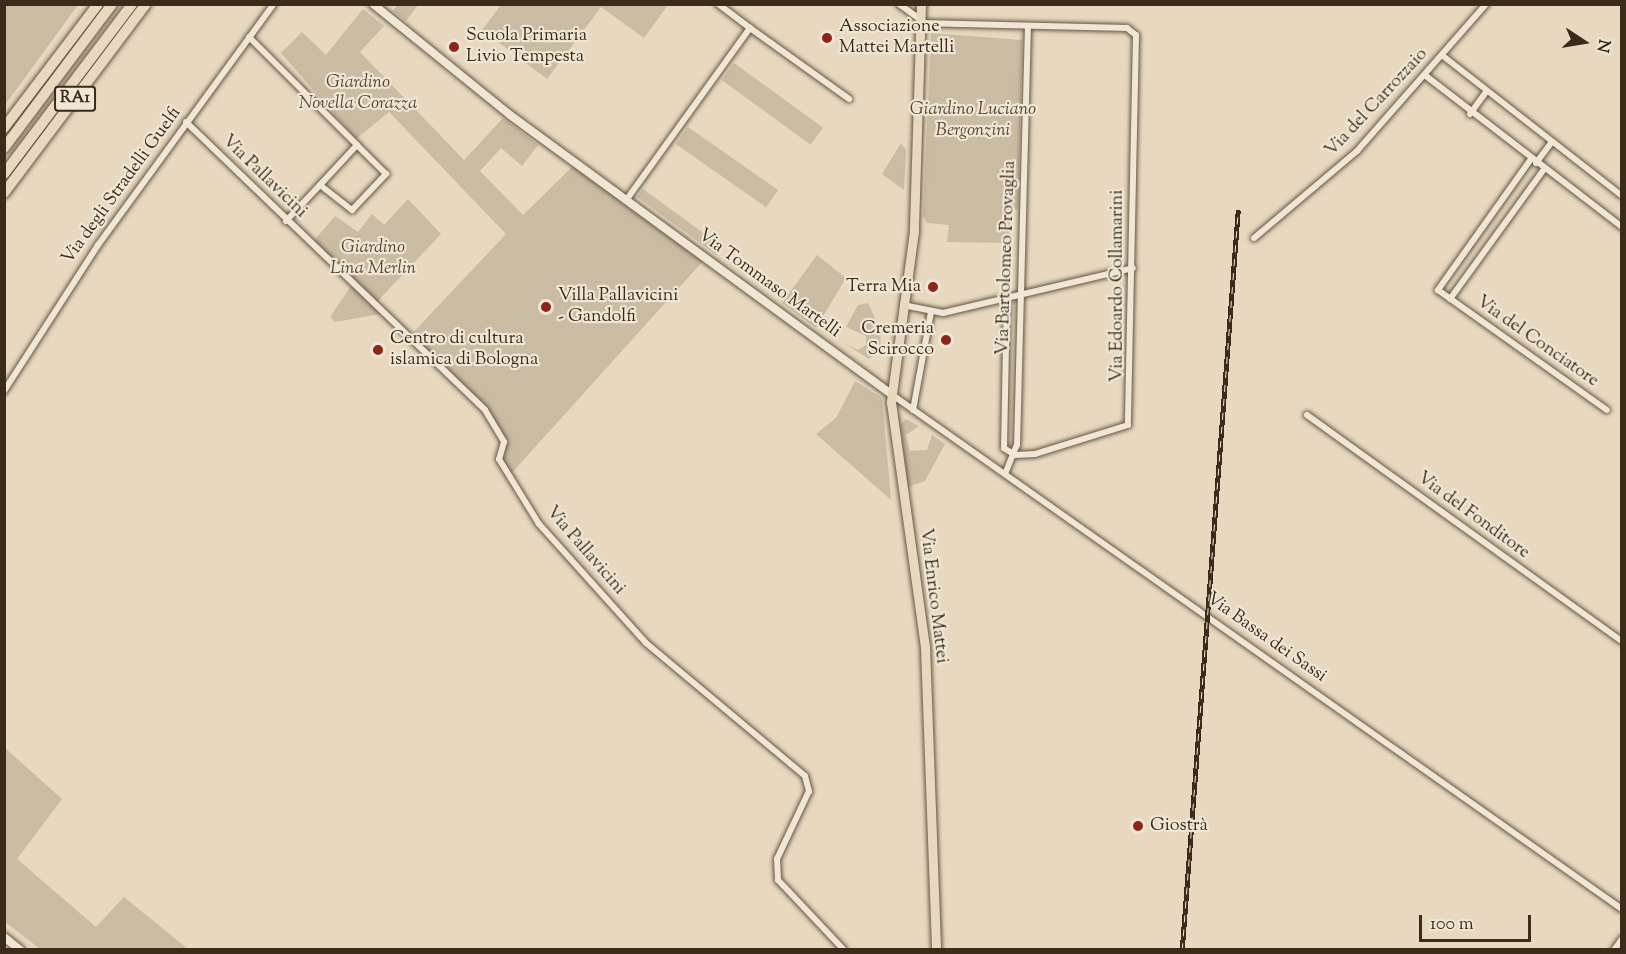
<!DOCTYPE html>
<html>
<head>
<meta charset="utf-8">
<style>
  body { margin:0 }
  #map { position:relative; width:1626px; height:954px; overflow:hidden; background:#e7d8bf; font-family:"Sorts Mill Goudy",serif }
  div>[style] { position:absolute }
  .green>* { inset:0; background:#cabba3; transform-origin:0 0 }
  .roads { filter:drop-shadow(0 0 2px #655643) drop-shadow(0 0 2px #655643) }
  .street>* { height:6px; margin:-3px; padding:0 3px; transform-origin:3px; border-radius:3px; background:#efe6d5 }
  .secondary>* { height:8px; margin:-4px; padding:0 4px; transform-origin:4px; border-radius:4px; background:#efe6d5 }
  .primary>* { height:9px; margin:-4.5px; padding:0 4.5px; transform-origin:4.5px; border-radius:4.5px; background:#e7d8bf }
  .highway>* { height:10px; margin:-5px; padding:0 5px; transform-origin:5px; border-radius:5px; background:#e7d8bf }
  .rail>* { height:4.5px; margin-top:-2.25px; transform-origin:0; background:repeating-linear-gradient(90deg,#efe6d5 0 7px,#3a2b1a 0 14px); box-sizing:border-box; border-block:2px solid #3a2b1a }
  .dots>* { width:16px; height:16px; translate:-50% -50%; box-sizing:border-box; border:3px solid #efe6d5; border-radius:50% }
  span { translate:-50% -50%; white-space:nowrap; text-align:center; line-height:1.15; -webkit-text-stroke:4.5px #efe6d5; paint-order:stroke }
  .shield-label span { padding:2px 4px; background:#efe6d5; border:2px solid; border-radius:4px; -webkit-text-stroke-width:0 }
  .shield-label { font-size:16px; color:#3a2b1a; font-weight:700 }
  .poi-label { font-size:18px; color:#3a2b1a }
  .left { translate:0 -50%; text-align:left }
  .right { translate:-100% -50%; text-align:right }
  .park-label { font-size:18px; color:#574835; font-style:italic }
  .street-label { font-size:18px; color:#3a2b1a }
  .frame { position:absolute; inset:0; border:6px solid #3a2b1a; pointer-events:none }
  .north { position:absolute; left:1554px; top:12px; width:60px; height:60px; -webkit-text-stroke:4px #efe6d5; paint-order:stroke; rotate:102deg; font-size:16px; font-weight:700; line-height:24px; text-align:center; color:#3a2b1a }
  .north::after { content:''; display:block; margin:auto; width:21px; height:27px; background:#3a2b1a; clip-path:polygon(50% 0,100% 100%,50% 72%,0 100%) }
  .scale { position:absolute; left:1419px; top:915px; width:112px; height:27px; box-sizing:border-box; border:3px solid #3a2b1a; border-top:0; padding-left:8px; font-size:18px; line-height:21px; white-space:nowrap; color:#3a2b1a; -webkit-text-stroke:4px #efe6d5; paint-order:stroke }
</style>
</head>
<body>
<div id="map">
  <div class="green">
    <i style="clip-path:polygon(5px 4px,78px 5px,5px 105px,4px 5px)"></i>
    <i style="clip-path:polygon(398px 4px,418px 4px,418px 5px,406px 21px,393px 11px)"></i>
    <i style="clip-path:polygon(501px 5px,501px 4px,668px 5px,644px 38px,601px 7px,547px 79px,482px 30px)"></i>
    <i style="clip-path:polygon(363px 9px,384px 26px,360px 52px,464px 160px,503px 118px,538px 145px,522px 166px,501px 148px,480px 171px,523px 215px,573px 166px,704px 260px,509px 476px,499px 459px,504px 442px,501px 429px,407px 339px,506px 234px,389px 112px,356px 139px,281px 53px,302px 32px,326px 55px)"></i>
    <i style="clip-path:polygon(931px 33px,1022px 40px,1018px 209px,1011px 210px,1010px 243px,947px 242px,949px 225px,927px 223px,923px 216px)"></i>
    <i style="left:734px;top:63px;width:110px;height:21px;rotate:36deg"></i>
    <i style="left:688px;top:127px;width:110px;height:21px;rotate:35deg"></i>
    <i style="clip-path:polygon(901px 143px,906px 150px,904px 190px,882px 174px)"></i>
    <i style="left:643px;top:189px;width:99px;height:10px;rotate:36deg"></i>
    <i style="clip-path:polygon(408px 199px,441px 234px,374px 305px,311px 244px,335px 216px,358px 232px,372px 214px,384px 225px)"></i>
    <i style="clip-path:polygon(817px 255px,846px 278px,816px 328px,782px 303px)"></i>
    <i style="clip-path:polygon(351px 286px,380px 314px,335px 322px,330px 317px)"></i>
    <i style="clip-path:polygon(868px 303px,881px 331px,880px 349px,869px 359px,844px 343px,858px 350px,866px 345px,866px 336px,846px 327px,858px 305px)"></i>
    <i style="clip-path:polygon(855px 381px,882px 398px,891px 500px,816px 434px,836px 418px)"></i>
    <i style="clip-path:polygon(906px 419px,919px 426px,906px 435px,910px 451px,927px 450px,932px 435px,945px 444px,925px 481px,908px 487px,900px 425px)"></i>
    <i style="clip-path:polygon(4px 747px,62px 799px,17px 859px,96px 927px,124px 897px,188px 949px,40px 949px,5px 922px)"></i>
  </div>
  <div class="roads">
    <div class="street">
      <i style="left:899px;top:4px;width:26px;rotate:36deg"></i>
      <i style="left:920px;top:23px;width:207px;rotate:1.4deg"></i>
      <i style="left:1127px;top:28px;width:11px;rotate:38deg"></i>
      <i style="left:1136px;top:35px;width:390px;rotate:91.2deg"></i>
      <i style="left:1128px;top:425px;width:97px;rotate:162.7deg"></i>
      <i style="left:1035px;top:454px;width:20px;rotate:177deg"></i>
      <i style="left:1015px;top:455px;width:13px;rotate:-148deg"></i>
      <i style="left:1004px;top:448px;width:151px;rotate:-88.9deg"></i>
      <i style="left:750px;top:28px;width:122px;rotate:35.6deg"></i>
      <i style="left:249px;top:37px;width:153px;rotate:45deg"></i>
      <i style="left:357px;top:145px;width:54px;rotate:132.8deg"></i>
      <i style="left:1443px;top:56px;width:227px;rotate:38deg"></i>
      <i style="left:1426px;top:76px;width:247px;rotate:37.6deg"></i>
      <i style="left:1470px;top:114px;width:26px;rotate:-54deg"></i>
      <i style="left:186px;top:122px;width:415px;rotate:43.9deg"></i>
      <i style="left:485px;top:410px;width:37px;rotate:59deg"></i>
      <i style="left:504px;top:442px;width:18px;rotate:106deg"></i>
      <i style="left:499px;top:459px;width:76px;rotate:58.4deg"></i>
      <i style="left:539px;top:524px;width:160px;rotate:48deg"></i>
      <i style="left:646px;top:643px;width:207px;rotate:39.9deg"></i>
      <i style="left:805px;top:776px;width:16px;rotate:75deg"></i>
      <i style="left:809px;top:791px;width:75px;rotate:115.2deg"></i>
      <i style="left:777px;top:859px;width:21px;rotate:87deg"></i>
      <i style="left:778px;top:880px;width:96px;rotate:46.7deg"></i>
      <i style="left:1531px;top:159px;width:161px;rotate:125.4deg"></i>
      <i style="left:1438px;top:290px;width:207px;rotate:35.4deg"></i>
      <i style="left:1536px;top:163px;width:25px;rotate:-53deg"></i>
      <i style="left:627px;top:199px;width:211px;rotate:-54.3deg"></i>
      <i style="left:750px;top:28px;width:40px;rotate:-143deg"></i>
      <i style="left:286px;top:221px;width:50px;rotate:-46.6deg"></i>
      <i style="left:320px;top:185px;width:41px;rotate:38deg"></i>
      <i style="left:352px;top:210px;width:50px;rotate:-46.6deg"></i>
      <i style="left:386px;top:174px;width:41px;rotate:-135deg"></i>
      <i style="left:1254px;top:238px;width:135px;rotate:-40.2deg"></i>
      <i style="left:1357px;top:151px;width:196px;rotate:-48.7deg"></i>
      <i style="left:1450px;top:299px;width:160px;rotate:-54.1deg"></i>
      <i style="left:903px;top:305px;width:41px;rotate:11.3deg"></i>
      <i style="left:943px;top:313px;width:195px;rotate:-13.3deg"></i>
      <i style="left:4px;top:391px;width:174px;rotate:-57.2deg"></i>
      <i style="left:98px;top:245px;width:298px;rotate:-53.9deg"></i>
      <i style="left:891px;top:394px;width:894px;rotate:35.17deg"></i>
      <i style="left:913px;top:410px;width:100px;rotate:-79.6deg"></i>
      <i style="left:1307px;top:415px;width:388px;rotate:35.7deg"></i>
      <i style="left:1005px;top:474px;width:31px;rotate:-68deg"></i>
      <i style="left:1017px;top:445px;width:419px;rotate:-88.5deg"></i>
      <i style="left:1614px;top:950px;width:14px;rotate:-54deg"></i>
    </div>
    <div class="secondary">
      <i style="left:373px;top:4px;width:176px;rotate:39deg"></i>
      <i style="left:510px;top:115px;width:472px;rotate:36.2deg"></i>
      <i style="left:4px;top:937px;width:21px;rotate:39deg"></i>
    </div>
    <div class="primary">
      <i style="left:921px;top:4px;width:227px;rotate:91.8deg"></i>
      <i style="left:914px;top:231px;width:173px;rotate:97.7deg"></i>
      <i style="left:891px;top:402px;width:247px;rotate:82.1deg"></i>
      <i style="left:925px;top:647px;width:303px;rotate:87.9deg"></i>
    </div>
    <div class="highway">
      <i style="left:4px;top:128px;width:156px;rotate:-52.8deg"></i>
      <i style="left:4px;top:148px;width:180px;rotate:-53.1deg"></i>
      <i style="left:4px;top:174px;width:213px;rotate:-53deg"></i>
      <i style="left:4px;top:193px;width:236px;rotate:-53.1deg"></i>
    </div>
  </div>
  <div class="rail">
    <i style="left:1182px;top:950px;width:742px;rotate:-85.67deg"></i>
  </div>
  <div class="dots">
    <i style="left:827px;top:38px;background:#8f2418"></i>
    <i style="left:454px;top:47px;background:#8f2418"></i>
    <i style="left:933px;top:287px;background:#8f2418"></i>
    <i style="left:546px;top:307px;background:#8f2418"></i>
    <i style="left:946px;top:340px;background:#8f2418"></i>
    <i style="left:378px;top:350px;background:#8f2418"></i>
    <i style="left:1138px;top:826px;background:#8f2418"></i>
  </div>
  <div class="shield-label">
    <span style="left:75px;top:99px">RA1</span>
  </div>
  <div class="poi-label">
    <span class="left" style="left:839px;top:38px">Associazione<br>Mattei Martelli</span>
    <span class="left" style="left:466px;top:47px">Scuola Primaria<br>Livio Tempesta</span>
    <span class="right" style="left:921px;top:287px">Terra Mia</span>
    <span class="left" style="left:558px;top:307px">Villa Pallavicini<br>- Gandolfi</span>
    <span class="right" style="left:934px;top:340px">Cremeria<br>Scirocco</span>
    <span class="left" style="left:390px;top:350px">Centro di cultura<br>islamica di Bologna</span>
    <span class="left" style="left:1150px;top:826px">Giostrà</span>
  </div>
  <div class="park-label">
    <span style="left:358px;top:94px">Giardino<br>Novella Corazza</span>
    <span style="left:973px;top:121px">Giardino Luciano<br>Bergonzini</span>
    <span style="left:373px;top:259px">Giardino<br>Lina Merlin</span>
  </div>
  <div class="street-label">
    <span style="left:1377px;top:103px;rotate:-47deg">Via del Carrozzaio</span>
    <span style="left:264px;top:177px;rotate:44deg">Via Pallavicini</span>
    <span style="left:122px;top:186px;rotate:-54deg">Via degli Stradelli Guelfi</span>
    <span style="left:1007px;top:258px;rotate:-88deg">Via Bartolomeo Provaglia</span>
    <span style="left:769px;top:284px;rotate:36deg">Via Tommaso Martelli</span>
    <span style="left:1118px;top:286px;rotate:-90deg">Via Edoardo Collamarini</span>
    <span style="left:1537px;top:342px;rotate:35deg">Via del Conciatore</span>
    <span style="left:1473px;top:516px;rotate:36deg">Via del Fonditore</span>
    <span style="left:585px;top:551px;rotate:49deg">Via Pallavicini</span>
    <span style="left:933px;top:596px;rotate:83deg">Via Enrico Mattei</span>
    <span style="left:1266px;top:638px;rotate:35deg">Via Bassa dei Sassi</span>
  </div>
  <div class="frame"></div>
  <div class="north">N</div>
  <div class="scale">100 m</div>
</div>
</body>
</html>
